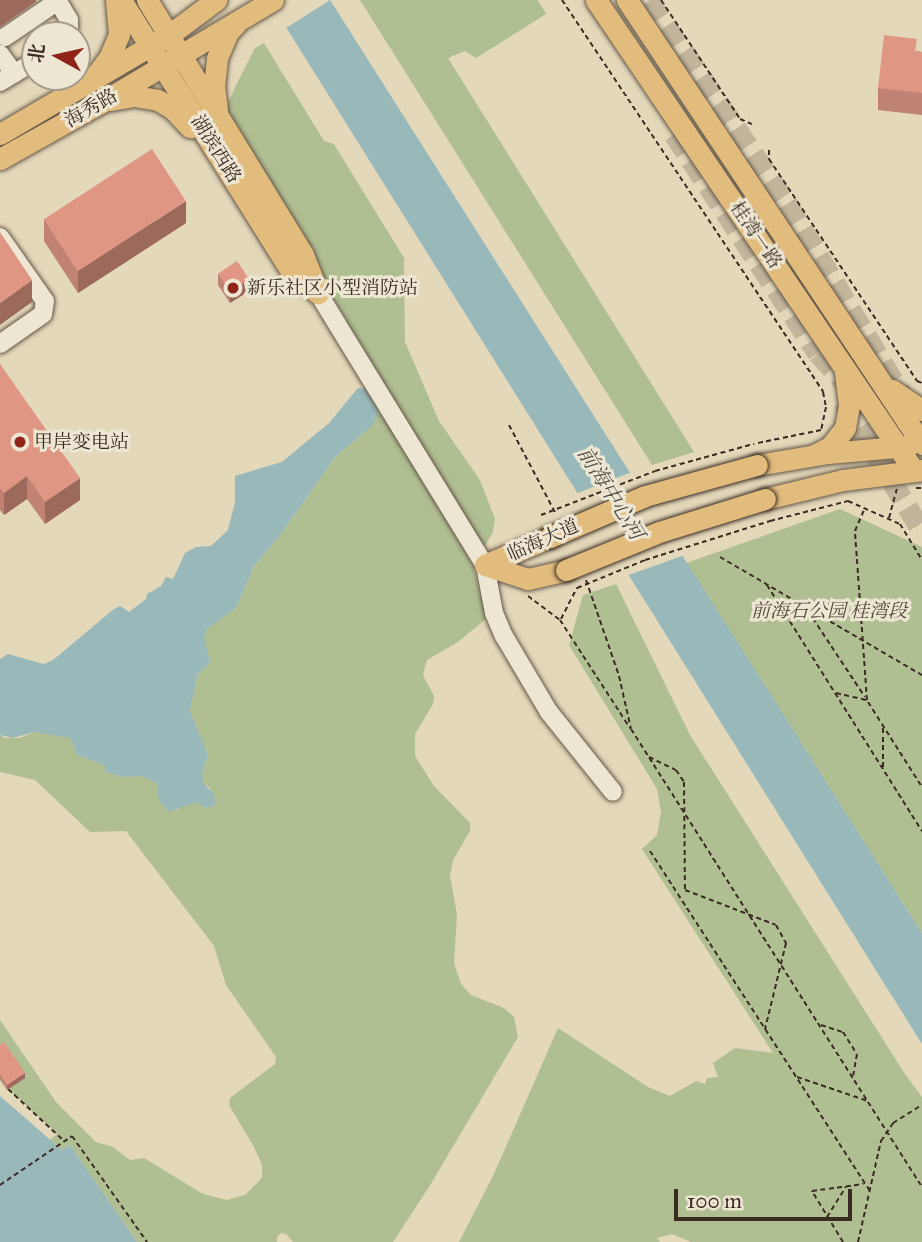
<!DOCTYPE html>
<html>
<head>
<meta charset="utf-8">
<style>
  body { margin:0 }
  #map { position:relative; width:922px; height:1242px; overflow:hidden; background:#e3d8ba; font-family:"IM FELL Great Primer","Noto Serif SC",serif }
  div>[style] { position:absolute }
  .green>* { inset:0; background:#b0bf92 }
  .water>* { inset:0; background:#99b8ba }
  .pier>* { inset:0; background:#e3d8ba }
  .major-tunnel>* { height:21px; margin-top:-10.5px; transform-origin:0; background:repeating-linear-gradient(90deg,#c1b69c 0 21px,transparent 0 31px) }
  .path>* { height:2px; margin-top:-1px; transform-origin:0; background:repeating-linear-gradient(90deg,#3b2c23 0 5px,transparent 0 8.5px) }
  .roads { filter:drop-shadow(0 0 2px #655749) drop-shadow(0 0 2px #655749) }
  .minor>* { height:18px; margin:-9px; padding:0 9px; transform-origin:9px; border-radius:9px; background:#ede6d2 }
  .major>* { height:21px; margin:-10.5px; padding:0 10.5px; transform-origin:10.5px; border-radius:10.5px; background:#e2bc7d }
  .path-bridge>* { height:2px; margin-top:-1px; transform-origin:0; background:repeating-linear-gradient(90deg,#3b2c23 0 5px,transparent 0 8.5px) }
  .bridges { filter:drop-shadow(0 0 2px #3b2c23) drop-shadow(0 0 2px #3b2c23) }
  .major-bridge>* { height:21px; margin:-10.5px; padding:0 10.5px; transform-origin:10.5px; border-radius:10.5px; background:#e2bc7d }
  .wall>* { inset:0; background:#c08272 }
  .shaded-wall>* { inset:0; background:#9c6a5c }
  .building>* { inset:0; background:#df9784; transform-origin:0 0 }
  .dots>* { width:19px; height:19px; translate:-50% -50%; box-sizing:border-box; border:4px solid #ede6d2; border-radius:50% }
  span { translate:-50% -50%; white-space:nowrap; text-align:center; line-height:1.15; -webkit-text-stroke:6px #ede6d2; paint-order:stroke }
  .street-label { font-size:19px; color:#3b2c23 }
  .poi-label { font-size:19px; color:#3b2c23 }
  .left { translate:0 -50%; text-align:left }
  .park-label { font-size:19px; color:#524939; font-style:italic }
  .water-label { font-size:21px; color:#524f49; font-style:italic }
  .north { position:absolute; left:21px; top:21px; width:70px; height:70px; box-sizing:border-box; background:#ede6d2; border:2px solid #a69c8c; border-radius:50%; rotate:278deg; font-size:19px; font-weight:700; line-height:28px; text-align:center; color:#3b2c23 }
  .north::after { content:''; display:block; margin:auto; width:24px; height:32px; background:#8f2418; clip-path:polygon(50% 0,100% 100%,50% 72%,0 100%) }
  .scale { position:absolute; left:674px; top:1189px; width:178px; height:32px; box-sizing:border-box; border:4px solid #3b2c23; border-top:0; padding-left:9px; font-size:21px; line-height:24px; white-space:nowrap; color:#3b2c23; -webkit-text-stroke:5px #ede6d2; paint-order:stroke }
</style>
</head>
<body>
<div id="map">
  <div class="green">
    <i style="clip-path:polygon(360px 0,538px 0,546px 14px,476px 58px,465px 51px,448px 58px,694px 452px,652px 465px)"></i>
    <i style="clip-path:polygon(264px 43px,324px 141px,334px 144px,404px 258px,405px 342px,439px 421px,480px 480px,495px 519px,493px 532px,473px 566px,487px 618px,458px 642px,427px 660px,423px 675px,434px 696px,433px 704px,415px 734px,415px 756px,434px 786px,470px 823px,470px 831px,453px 860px,450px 876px,457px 914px,454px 963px,461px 984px,471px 995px,504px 1008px,514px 1017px,518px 1037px,429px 1187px,393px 1242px,293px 1242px,286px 1234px,281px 1233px,277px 1237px,277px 1242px,137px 1242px,70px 1145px,62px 1150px,50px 1140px,57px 1134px,0 1081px,0 1020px,56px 1102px,96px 1142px,113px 1147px,130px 1160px,144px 1158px,203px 1194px,227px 1200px,245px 1195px,262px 1178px,262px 1165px,254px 1147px,229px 1105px,230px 1098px,275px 1064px,276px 1057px,226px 985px,214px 946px,126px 831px,90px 832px,35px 780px,0 772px,0 735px,5px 738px,20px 738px,34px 732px,60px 734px,70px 738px,77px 755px,104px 765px,107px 772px,122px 777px,144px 776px,157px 784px,159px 794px,176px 811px,181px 806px,197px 802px,211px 789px,204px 784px,202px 773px,208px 755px,190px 711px,197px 676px,210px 662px,203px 638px,207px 629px,236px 608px,254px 566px,278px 538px,336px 456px,371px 427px,380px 400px,366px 389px,345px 355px,346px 319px,226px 122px,227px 106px,236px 85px,255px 48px)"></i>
    <i style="clip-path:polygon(840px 509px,922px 547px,922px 933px,686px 563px)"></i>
    <i style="clip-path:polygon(616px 584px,690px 735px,903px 1071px,922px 1097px,922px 1242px,691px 1242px,672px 1234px,657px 1238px,660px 1242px,459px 1242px,493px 1176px,558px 1028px,648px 1087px,670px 1096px,696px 1081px,705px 1084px,707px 1078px,718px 1077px,713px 1063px,735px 1048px,773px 1053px,642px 849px,657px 835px,661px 812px,657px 789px,569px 645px,583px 595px)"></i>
  </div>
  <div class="water">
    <i style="clip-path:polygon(269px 0,330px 0,922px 933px,922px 1044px)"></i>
    <i style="clip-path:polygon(358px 388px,366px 389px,380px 400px,377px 416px,371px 427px,336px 456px,278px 538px,254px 566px,236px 608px,207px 629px,204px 638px,210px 662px,197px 676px,190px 711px,208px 755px,202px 773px,204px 784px,214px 794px,215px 805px,206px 808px,196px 802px,169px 812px,159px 801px,157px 784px,143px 776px,122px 777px,106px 772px,104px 765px,77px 755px,70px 738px,34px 732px,13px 738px,0 735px,0 659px,8px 654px,44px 664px,53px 660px,114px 609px,120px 606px,129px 612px,146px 599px,147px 594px,161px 586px,166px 577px,173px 579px,185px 553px,196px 547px,211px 546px,228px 530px,235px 502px,235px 476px,282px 462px,329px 423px)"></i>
    <i style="clip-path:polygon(0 1096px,62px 1150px,70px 1145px,137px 1242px,0 1242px)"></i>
  </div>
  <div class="pier">
    <i style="clip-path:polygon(265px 0,330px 0,283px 30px)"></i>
    <i style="clip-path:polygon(632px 472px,685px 555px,626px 576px,575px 494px)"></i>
  </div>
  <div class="major-tunnel">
    <i style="left:649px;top:0;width:245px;rotate:55.8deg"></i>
    <i style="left:787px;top:203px;width:232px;rotate:59.1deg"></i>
    <i style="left:674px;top:134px;width:262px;rotate:56.7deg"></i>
    <i style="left:818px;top:353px;width:57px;rotate:47.9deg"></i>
    <i style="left:856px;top:395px;width:25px;rotate:37deg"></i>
    <i style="left:876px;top:410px;width:47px;rotate:27.6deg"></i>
    <i style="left:843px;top:401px;width:152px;rotate:58.7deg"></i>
  </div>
  <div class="path">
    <i style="left:562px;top:0;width:471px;rotate:56.3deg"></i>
    <i style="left:823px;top:392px;width:15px;rotate:79deg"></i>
    <i style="left:826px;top:407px;width:24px;rotate:102deg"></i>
    <i style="left:821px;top:430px;width:69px;rotate:168.4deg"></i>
    <i style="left:661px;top:0;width:143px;rotate:56.4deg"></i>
    <i style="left:740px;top:119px;width:13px;rotate:23deg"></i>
    <i style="left:769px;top:150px;width:9px;rotate:90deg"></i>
    <i style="left:769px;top:159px;width:267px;rotate:56.3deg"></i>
    <i style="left:917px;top:381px;width:5px;rotate:22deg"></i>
    <i style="left:509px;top:425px;width:101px;rotate:62.2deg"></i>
    <i style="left:916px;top:488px;width:6px"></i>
    <i style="left:889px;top:518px;width:30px;rotate:-75deg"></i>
    <i style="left:770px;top:521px;width:81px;rotate:-14.4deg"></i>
    <i style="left:848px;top:501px;width:57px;rotate:23.9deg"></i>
    <i style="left:900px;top:524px;width:42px;rotate:58.6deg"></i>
    <i style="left:720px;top:557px;width:234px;rotate:30.3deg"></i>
    <i style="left:586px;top:580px;width:102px;rotate:71deg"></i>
    <i style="left:619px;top:676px;width:54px;rotate:77.2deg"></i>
    <i style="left:631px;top:729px;width:543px;rotate:57.57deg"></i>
    <i style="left:767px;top:585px;width:291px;rotate:57.8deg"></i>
    <i style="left:528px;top:596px;width:40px;rotate:37deg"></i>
    <i style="left:560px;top:620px;width:129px;rotate:57.1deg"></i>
    <i style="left:808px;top:611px;width:103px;rotate:56.5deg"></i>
    <i style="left:561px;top:619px;width:35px;rotate:-63deg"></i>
    <i style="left:836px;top:693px;width:32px;rotate:13deg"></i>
    <i style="left:867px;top:700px;width:169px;rotate:-94.1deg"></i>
    <i style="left:855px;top:531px;width:25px;rotate:-67deg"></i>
    <i style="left:868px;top:702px;width:101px;rotate:57.6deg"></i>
    <i style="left:649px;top:757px;width:30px;rotate:26deg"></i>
    <i style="left:676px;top:770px;width:14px;rotate:56deg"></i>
    <i style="left:684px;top:782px;width:108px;rotate:89.5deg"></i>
    <i style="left:685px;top:890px;width:97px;rotate:21deg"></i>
    <i style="left:776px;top:925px;width:21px;rotate:61deg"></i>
    <i style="left:786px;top:943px;width:89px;rotate:103.7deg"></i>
    <i style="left:883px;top:767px;width:40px;rotate:-90deg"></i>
    <i style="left:650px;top:851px;width:404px;rotate:57.1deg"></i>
    <i style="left:821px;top:1025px;width:23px;rotate:18deg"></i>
    <i style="left:843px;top:1032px;width:26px;rotate:58deg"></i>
    <i style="left:857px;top:1054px;width:22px;rotate:100deg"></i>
    <i style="left:797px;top:1077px;width:75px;rotate:18.7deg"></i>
    <i style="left:8px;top:1089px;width:75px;rotate:42.8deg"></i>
    <i style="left:0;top:1185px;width:87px;rotate:-34.2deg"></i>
    <i style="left:72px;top:1136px;width:130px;rotate:54.7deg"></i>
    <i style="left:827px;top:1217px;width:36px;rotate:-58deg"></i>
    <i style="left:843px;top:1242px;width:60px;rotate:-121.3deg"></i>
    <i style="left:812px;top:1191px;width:52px;rotate:-7.7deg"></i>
    <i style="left:858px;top:1242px;width:104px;rotate:-77.2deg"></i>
    <i style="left:881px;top:1141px;width:22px;rotate:-56deg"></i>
    <i style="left:893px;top:1123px;width:34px;rotate:-32deg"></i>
  </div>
  <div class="roads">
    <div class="minor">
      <i style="left:57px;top:0;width:23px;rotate:59deg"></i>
      <i style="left:69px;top:20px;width:15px;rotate:90deg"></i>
      <i style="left:5px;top:37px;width:64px;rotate:-34.2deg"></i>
      <i style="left:0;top:54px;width:24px;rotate:54deg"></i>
      <i style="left:0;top:82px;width:41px;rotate:-31deg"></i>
      <i style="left:0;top:237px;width:78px;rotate:54.9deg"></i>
      <i style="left:45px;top:301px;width:13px;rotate:99deg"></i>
      <i style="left:43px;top:314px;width:52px;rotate:145.1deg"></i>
      <i style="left:318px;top:293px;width:319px;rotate:58.5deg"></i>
      <i style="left:485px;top:565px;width:49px;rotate:79.4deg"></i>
      <i style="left:494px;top:613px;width:25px;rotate:67deg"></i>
      <i style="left:504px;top:636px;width:88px;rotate:59.4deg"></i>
      <i style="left:549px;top:712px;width:102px;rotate:51.3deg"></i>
    </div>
    <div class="major">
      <i style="left:121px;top:0;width:318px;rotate:57.9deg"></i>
      <i style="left:290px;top:269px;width:37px;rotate:41deg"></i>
      <i style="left:147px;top:0;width:299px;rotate:58.5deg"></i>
      <i style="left:303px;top:255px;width:35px;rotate:68deg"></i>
      <i style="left:596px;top:0;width:568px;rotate:55.97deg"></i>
      <i style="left:627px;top:0;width:533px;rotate:56.4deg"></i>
      <i style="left:96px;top:75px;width:21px;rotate:-53deg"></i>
      <i style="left:109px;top:58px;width:26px;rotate:-67deg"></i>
      <i style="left:119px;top:34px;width:34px;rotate:-95deg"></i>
      <i style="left:111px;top:100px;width:23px;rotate:-10deg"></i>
      <i style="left:134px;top:96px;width:24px;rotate:9deg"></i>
      <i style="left:158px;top:100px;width:17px;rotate:31deg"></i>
      <i style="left:173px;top:109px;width:25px;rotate:47deg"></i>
      <i style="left:217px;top:110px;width:23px;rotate:-97deg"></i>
      <i style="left:214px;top:87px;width:29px;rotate:-84deg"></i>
      <i style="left:217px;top:58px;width:28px;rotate:-67deg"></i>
      <i style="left:228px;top:32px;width:10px;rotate:-45deg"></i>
      <i style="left:0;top:134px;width:196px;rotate:-30.4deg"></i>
      <i style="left:169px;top:35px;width:59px;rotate:-36.7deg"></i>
      <i style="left:0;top:159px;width:117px;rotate:-29.2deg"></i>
      <i style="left:102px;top:102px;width:199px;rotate:-30.8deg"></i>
      <i style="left:892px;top:390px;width:36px;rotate:34deg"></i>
      <i style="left:816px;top:454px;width:16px;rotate:-27deg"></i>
      <i style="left:830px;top:447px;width:24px;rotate:-52deg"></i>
      <i style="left:845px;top:428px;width:23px;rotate:-80deg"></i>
      <i style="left:849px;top:405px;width:33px;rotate:-97deg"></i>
      <i style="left:757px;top:465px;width:72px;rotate:-9.6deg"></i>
      <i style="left:828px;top:453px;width:80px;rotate:-5deg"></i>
      <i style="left:765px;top:499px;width:80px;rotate:-13.7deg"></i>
      <i style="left:843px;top:480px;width:80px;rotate:-7.2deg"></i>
      <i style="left:485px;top:565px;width:45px;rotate:18deg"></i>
      <i style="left:528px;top:579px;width:39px;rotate:-13deg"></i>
      <i style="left:485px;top:565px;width:71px;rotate:-23.3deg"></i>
    </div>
  </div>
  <div class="path-bridge">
    <i style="left:541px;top:515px;width:122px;rotate:-21.1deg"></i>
    <i style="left:655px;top:471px;width:102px;rotate:-15.4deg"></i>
    <i style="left:577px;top:588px;width:74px;rotate:-22.4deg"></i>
    <i style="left:645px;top:560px;width:131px;rotate:-17.3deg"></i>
  </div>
  <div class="bridges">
    <div class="major-bridge">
      <i style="left:550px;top:537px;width:103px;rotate:-23.3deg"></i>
      <i style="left:645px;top:496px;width:116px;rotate:-15.5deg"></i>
      <i style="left:566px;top:570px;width:100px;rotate:-22.2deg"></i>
      <i style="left:659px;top:532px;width:111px;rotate:-17.3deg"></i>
    </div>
  </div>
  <div class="wall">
    <i style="clip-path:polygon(917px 51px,922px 52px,922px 115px,878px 110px,878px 88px)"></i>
    <i style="clip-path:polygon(44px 219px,186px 223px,78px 293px,44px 241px)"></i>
    <i style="clip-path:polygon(218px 274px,249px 291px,230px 303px,218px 285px)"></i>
    <i style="clip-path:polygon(0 364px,80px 500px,45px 524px,27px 499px,4px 515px,0 510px)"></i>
    <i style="clip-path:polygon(0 1045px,25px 1078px,7px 1090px,0 1079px)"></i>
  </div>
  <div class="shaded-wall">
    <i style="clip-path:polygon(0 0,36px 0,36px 2px,0 27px)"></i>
    <i style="clip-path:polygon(186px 201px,186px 223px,78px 293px,78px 271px)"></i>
    <i style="clip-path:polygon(249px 279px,249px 291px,230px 303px,230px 292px)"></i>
    <i style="clip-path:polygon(32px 280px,32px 302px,0 325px,0 303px)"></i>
    <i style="clip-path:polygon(27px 476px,27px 499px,4px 515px,4px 493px)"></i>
    <i style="clip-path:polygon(80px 478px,80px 500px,45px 524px,45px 502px)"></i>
    <i style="clip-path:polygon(25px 1073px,25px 1078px,7px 1090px,7px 1085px)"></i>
  </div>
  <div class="building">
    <i style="clip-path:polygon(884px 35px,917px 39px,915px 51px,922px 52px,922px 93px,878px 88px)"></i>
    <i style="left:152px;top:149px;width:62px;height:129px;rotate:57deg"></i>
    <i style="clip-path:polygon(0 232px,32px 280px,0 303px)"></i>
    <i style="left:237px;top:261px;width:22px;height:23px;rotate:56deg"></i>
    <i style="clip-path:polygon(0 364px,80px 478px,45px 502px,27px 476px,4px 493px,0 488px)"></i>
    <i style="clip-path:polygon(4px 1042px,25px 1073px,7px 1085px,0 1074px,0 1045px)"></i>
  </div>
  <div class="dots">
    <i style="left:233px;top:288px;background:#8f2418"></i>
    <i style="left:20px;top:442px;background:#8f2418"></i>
  </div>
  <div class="street-label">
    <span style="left:91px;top:108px;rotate:-30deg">海秀路</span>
    <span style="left:216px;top:149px;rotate:58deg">湖滨西路</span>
    <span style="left:756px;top:235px;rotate:56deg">桂湾一路</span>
    <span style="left:543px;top:540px;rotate:-24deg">临海大道</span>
  </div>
  <div class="poi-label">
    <span class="left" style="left:247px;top:288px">新乐社区小型消防站</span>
    <span class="left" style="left:34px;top:442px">甲岸变电站</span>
  </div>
  <div class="park-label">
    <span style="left:829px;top:611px">前海石公园 桂湾段</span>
  </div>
  <div class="water-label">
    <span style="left:611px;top:493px;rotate:58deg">前海中心河</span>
  </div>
  <div class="north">北</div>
  <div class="scale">100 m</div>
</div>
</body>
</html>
